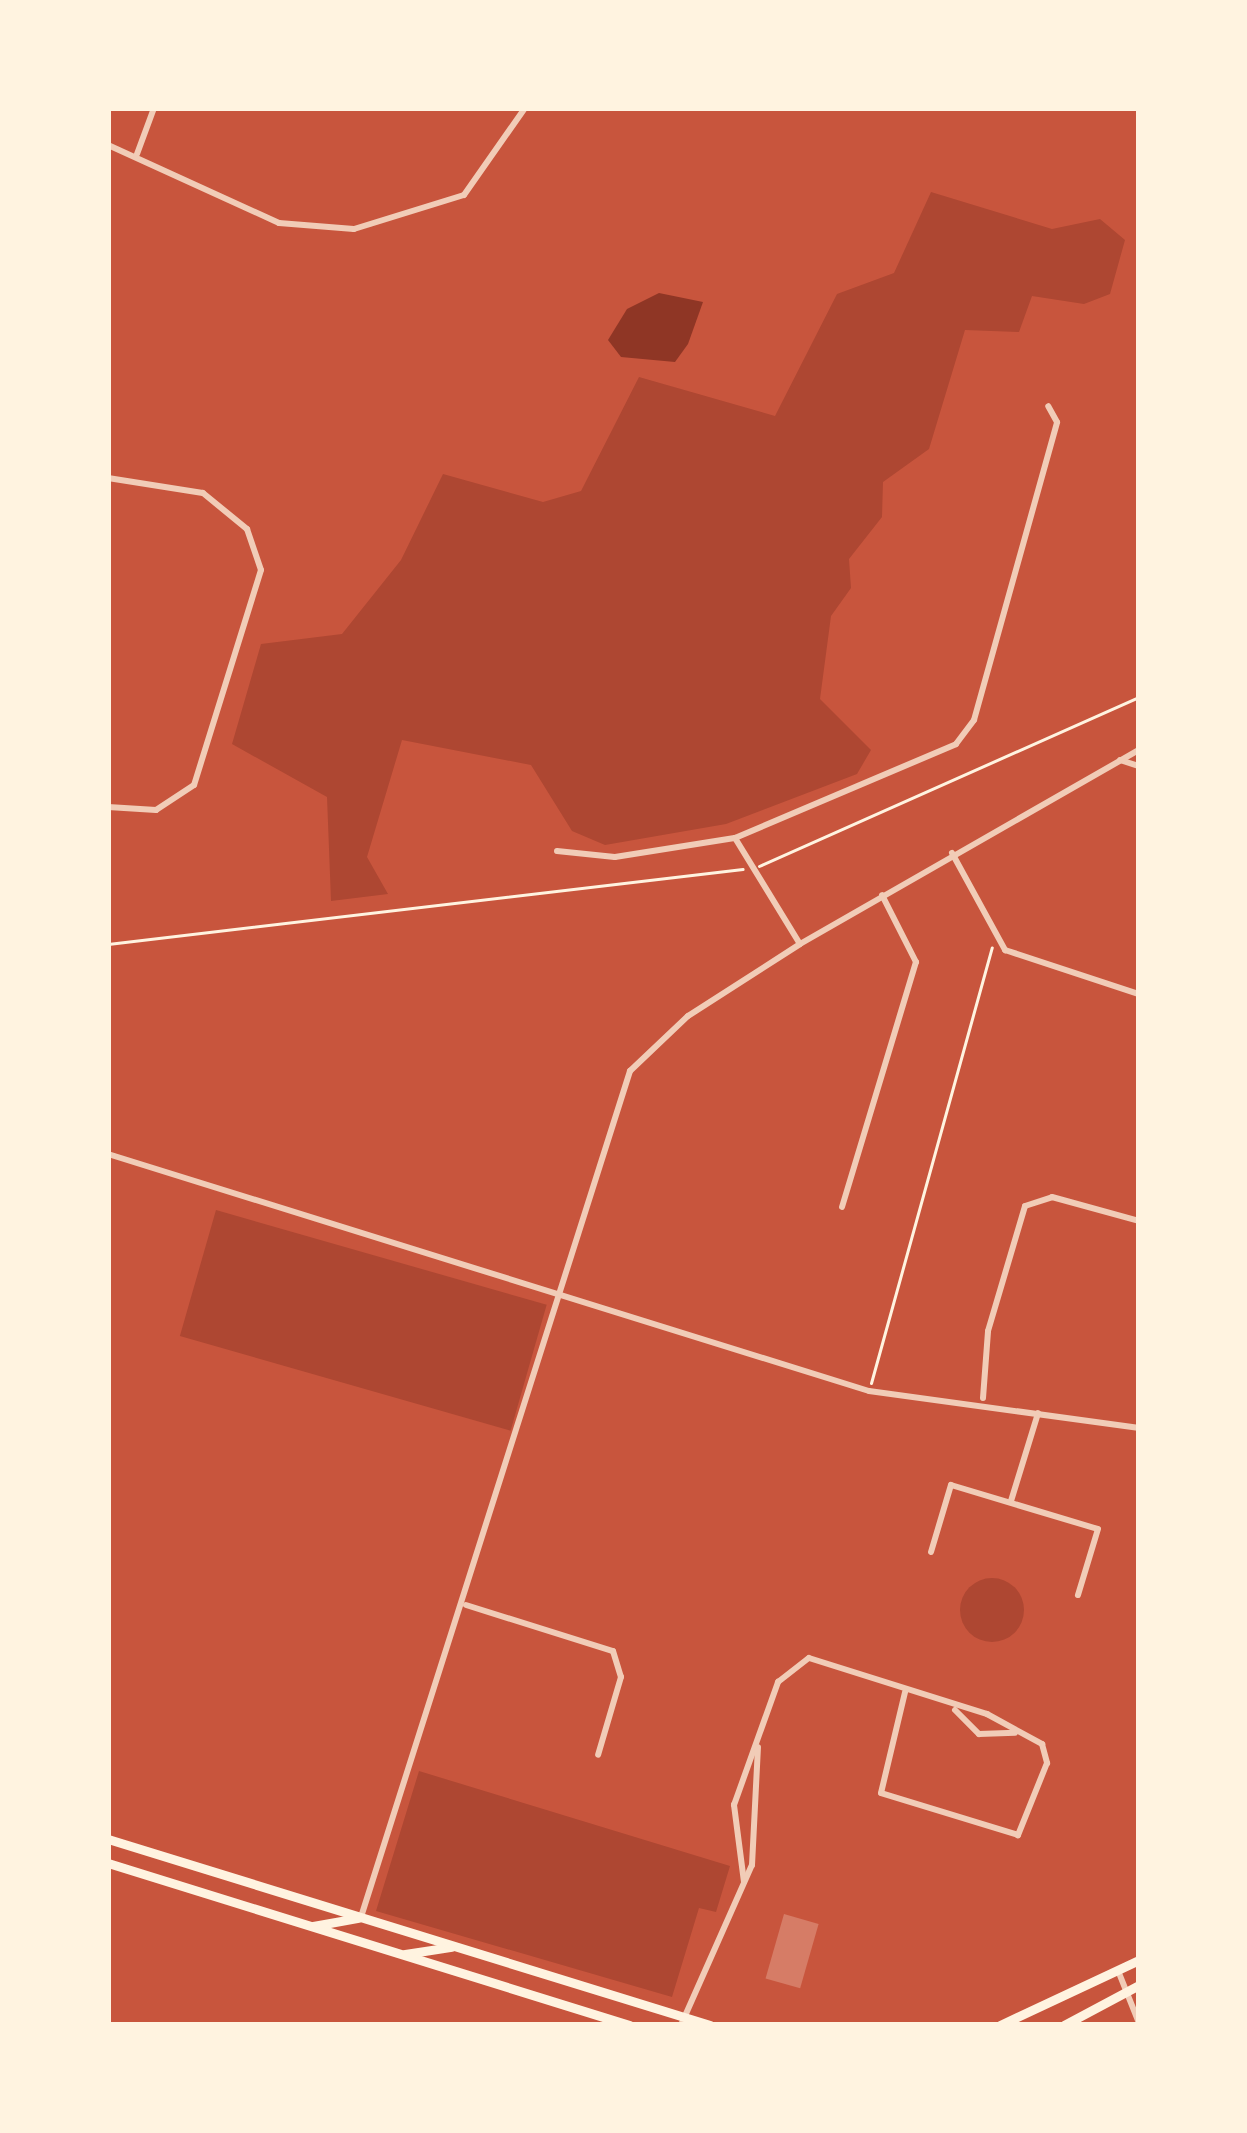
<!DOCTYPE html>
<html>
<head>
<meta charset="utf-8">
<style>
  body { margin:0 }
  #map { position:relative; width:1247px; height:2133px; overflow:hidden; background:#c8553d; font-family:"Nunito Sans",sans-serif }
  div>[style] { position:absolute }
  .green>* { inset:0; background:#ae4732; transform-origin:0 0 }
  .round { border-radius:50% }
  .water>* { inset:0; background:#8f3625 }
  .building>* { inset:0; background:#d67c66; transform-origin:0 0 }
  .path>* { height:3px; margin:-1.5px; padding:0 1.5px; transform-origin:1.5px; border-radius:1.5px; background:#fff3e0 }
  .minor>* { height:6px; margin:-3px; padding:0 3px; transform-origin:3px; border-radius:3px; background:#f1ccb7 }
  .primary>* { height:9px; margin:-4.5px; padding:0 4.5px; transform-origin:4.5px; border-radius:4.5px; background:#fff3e0 }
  span { translate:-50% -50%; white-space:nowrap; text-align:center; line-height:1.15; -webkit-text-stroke:9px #fff3e0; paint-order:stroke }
  .frame { position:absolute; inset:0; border:111px solid #fff3e0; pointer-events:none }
</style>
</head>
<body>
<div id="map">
  <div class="green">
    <i style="clip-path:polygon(931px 192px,1052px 229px,1100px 219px,1125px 240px,1110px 294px,1084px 304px,1032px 296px,1019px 332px,965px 330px,929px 449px,883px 482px,882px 517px,849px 559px,851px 588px,831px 616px,820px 699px,871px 750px,857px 774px,726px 824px,605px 845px,572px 831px,531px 765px,402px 740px,367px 857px,388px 894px,331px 901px,327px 797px,232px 744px,261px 644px,342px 634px,401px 560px,443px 474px,543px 502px,581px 491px,639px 377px,775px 416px,837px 294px,894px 273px)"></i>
    <i style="left:216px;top:1210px;width:344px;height:131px;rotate:16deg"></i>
    <i class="round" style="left:960px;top:1578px;width:64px;height:64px"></i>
    <i style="clip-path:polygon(419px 1771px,730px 1866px,716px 1912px,699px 1908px,672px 1997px,376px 1911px)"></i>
  </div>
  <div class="water">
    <i style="clip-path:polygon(659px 293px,703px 302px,688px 344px,675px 362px,621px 357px,608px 340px,627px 309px)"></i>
  </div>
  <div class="building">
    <i style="left:784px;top:1914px;width:36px;height:67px;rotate:16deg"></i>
  </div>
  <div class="path">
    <i style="left:759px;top:866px;width:416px;rotate:-24deg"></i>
    <i style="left:108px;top:944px;width:639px;rotate:-6.74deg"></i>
    <i style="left:871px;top:1383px;width:452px;rotate:-74.5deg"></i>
  </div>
  <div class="minor">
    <i style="left:108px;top:145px;width:188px;rotate:24.5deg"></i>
    <i style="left:279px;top:223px;width:75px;rotate:4.6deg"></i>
    <i style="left:354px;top:229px;width:115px;rotate:-17.2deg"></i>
    <i style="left:464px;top:195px;width:106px;rotate:-55deg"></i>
    <i style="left:137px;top:154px;width:49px;rotate:-69.7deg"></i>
    <i style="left:108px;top:478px;width:96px;rotate:9deg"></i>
    <i style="left:203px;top:493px;width:57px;rotate:39.3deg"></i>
    <i style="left:247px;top:529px;width:43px;rotate:71.1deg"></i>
    <i style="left:261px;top:570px;width:225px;rotate:107.3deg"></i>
    <i style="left:194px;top:785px;width:45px;rotate:146.7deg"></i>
    <i style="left:156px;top:810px;width:48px;rotate:-176.4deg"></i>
    <i style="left:1120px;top:760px;width:20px;rotate:18deg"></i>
    <i style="left:735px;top:838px;width:124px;rotate:58.5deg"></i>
    <i style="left:557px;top:851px;width:58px;rotate:5.9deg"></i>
    <i style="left:615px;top:857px;width:121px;rotate:-9deg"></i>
    <i style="left:735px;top:838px;width:240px;rotate:-23deg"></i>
    <i style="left:956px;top:744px;width:30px;rotate:-53deg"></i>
    <i style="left:974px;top:720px;width:309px;rotate:-74.4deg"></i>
    <i style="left:1057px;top:422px;width:18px;rotate:-119deg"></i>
    <i style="left:952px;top:853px;width:111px;rotate:61.3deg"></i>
    <i style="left:1005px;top:950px;width:141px;rotate:18.2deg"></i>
    <i style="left:108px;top:1154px;width:797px;rotate:17.3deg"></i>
    <i style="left:869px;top:1391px;width:273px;rotate:7.8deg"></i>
    <i style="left:842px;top:1207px;width:256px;rotate:-73.2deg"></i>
    <i style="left:916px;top:962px;width:75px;rotate:-116.9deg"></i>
    <i style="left:983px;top:1398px;width:67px;rotate:-85.7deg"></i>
    <i style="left:988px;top:1331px;width:130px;rotate:-73.5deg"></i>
    <i style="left:1025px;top:1206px;width:28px;rotate:-18deg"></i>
    <i style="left:1052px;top:1197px;width:90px;rotate:15.4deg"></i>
    <i style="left:1011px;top:1501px;width:92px;rotate:-72.9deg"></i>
    <i style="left:931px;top:1552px;width:70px;rotate:-73.4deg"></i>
    <i style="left:951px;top:1485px;width:153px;rotate:16.7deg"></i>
    <i style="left:1098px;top:1529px;width:69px;rotate:106.9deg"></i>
    <i style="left:466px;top:1605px;width:154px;rotate:17.4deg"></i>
    <i style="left:613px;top:1651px;width:27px;rotate:73deg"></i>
    <i style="left:621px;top:1677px;width:81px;rotate:106.4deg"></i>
    <i style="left:955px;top:1710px;width:34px;rotate:45deg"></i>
    <i style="left:979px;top:1734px;width:36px;rotate:-2deg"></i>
    <i style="left:744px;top:1882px;width:78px;rotate:-97.4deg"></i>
    <i style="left:734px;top:1805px;width:131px;rotate:-70.3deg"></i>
    <i style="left:778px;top:1682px;width:39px;rotate:-38deg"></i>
    <i style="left:809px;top:1658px;width:187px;rotate:17.5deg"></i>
    <i style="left:987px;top:1714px;width:63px;rotate:28.6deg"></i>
    <i style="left:1042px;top:1744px;width:20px;rotate:75deg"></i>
    <i style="left:1047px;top:1763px;width:78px;rotate:111.9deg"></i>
    <i style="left:1018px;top:1835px;width:143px;rotate:-163deg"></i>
    <i style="left:881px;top:1793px;width:104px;rotate:-76.6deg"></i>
    <i style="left:361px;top:1917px;width:888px;rotate:-72.36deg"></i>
    <i style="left:630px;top:1071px;width:80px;rotate:-43.5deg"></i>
    <i style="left:688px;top:1016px;width:133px;rotate:-32.7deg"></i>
    <i style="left:800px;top:944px;width:391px;rotate:-29.8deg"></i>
    <i style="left:1119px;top:1973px;width:54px;rotate:68.2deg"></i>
    <i style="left:681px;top:2025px;width:175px;rotate:-66.1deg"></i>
    <i style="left:752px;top:1865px;width:118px;rotate:-87.1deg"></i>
  </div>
  <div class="primary">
    <i style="left:108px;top:1839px;width:630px;rotate:17.17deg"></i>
    <i style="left:108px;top:1863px;width:546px;rotate:17.27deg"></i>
    <i style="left:313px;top:1926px;width:46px;rotate:-10.1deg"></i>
    <i style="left:405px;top:1954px;width:47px;rotate:-8.7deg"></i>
    <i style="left:1000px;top:2025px;width:153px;rotate:-25.1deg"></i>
    <i style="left:1064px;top:2025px;width:85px;rotate:-28.1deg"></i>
  </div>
  <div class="frame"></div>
</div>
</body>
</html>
